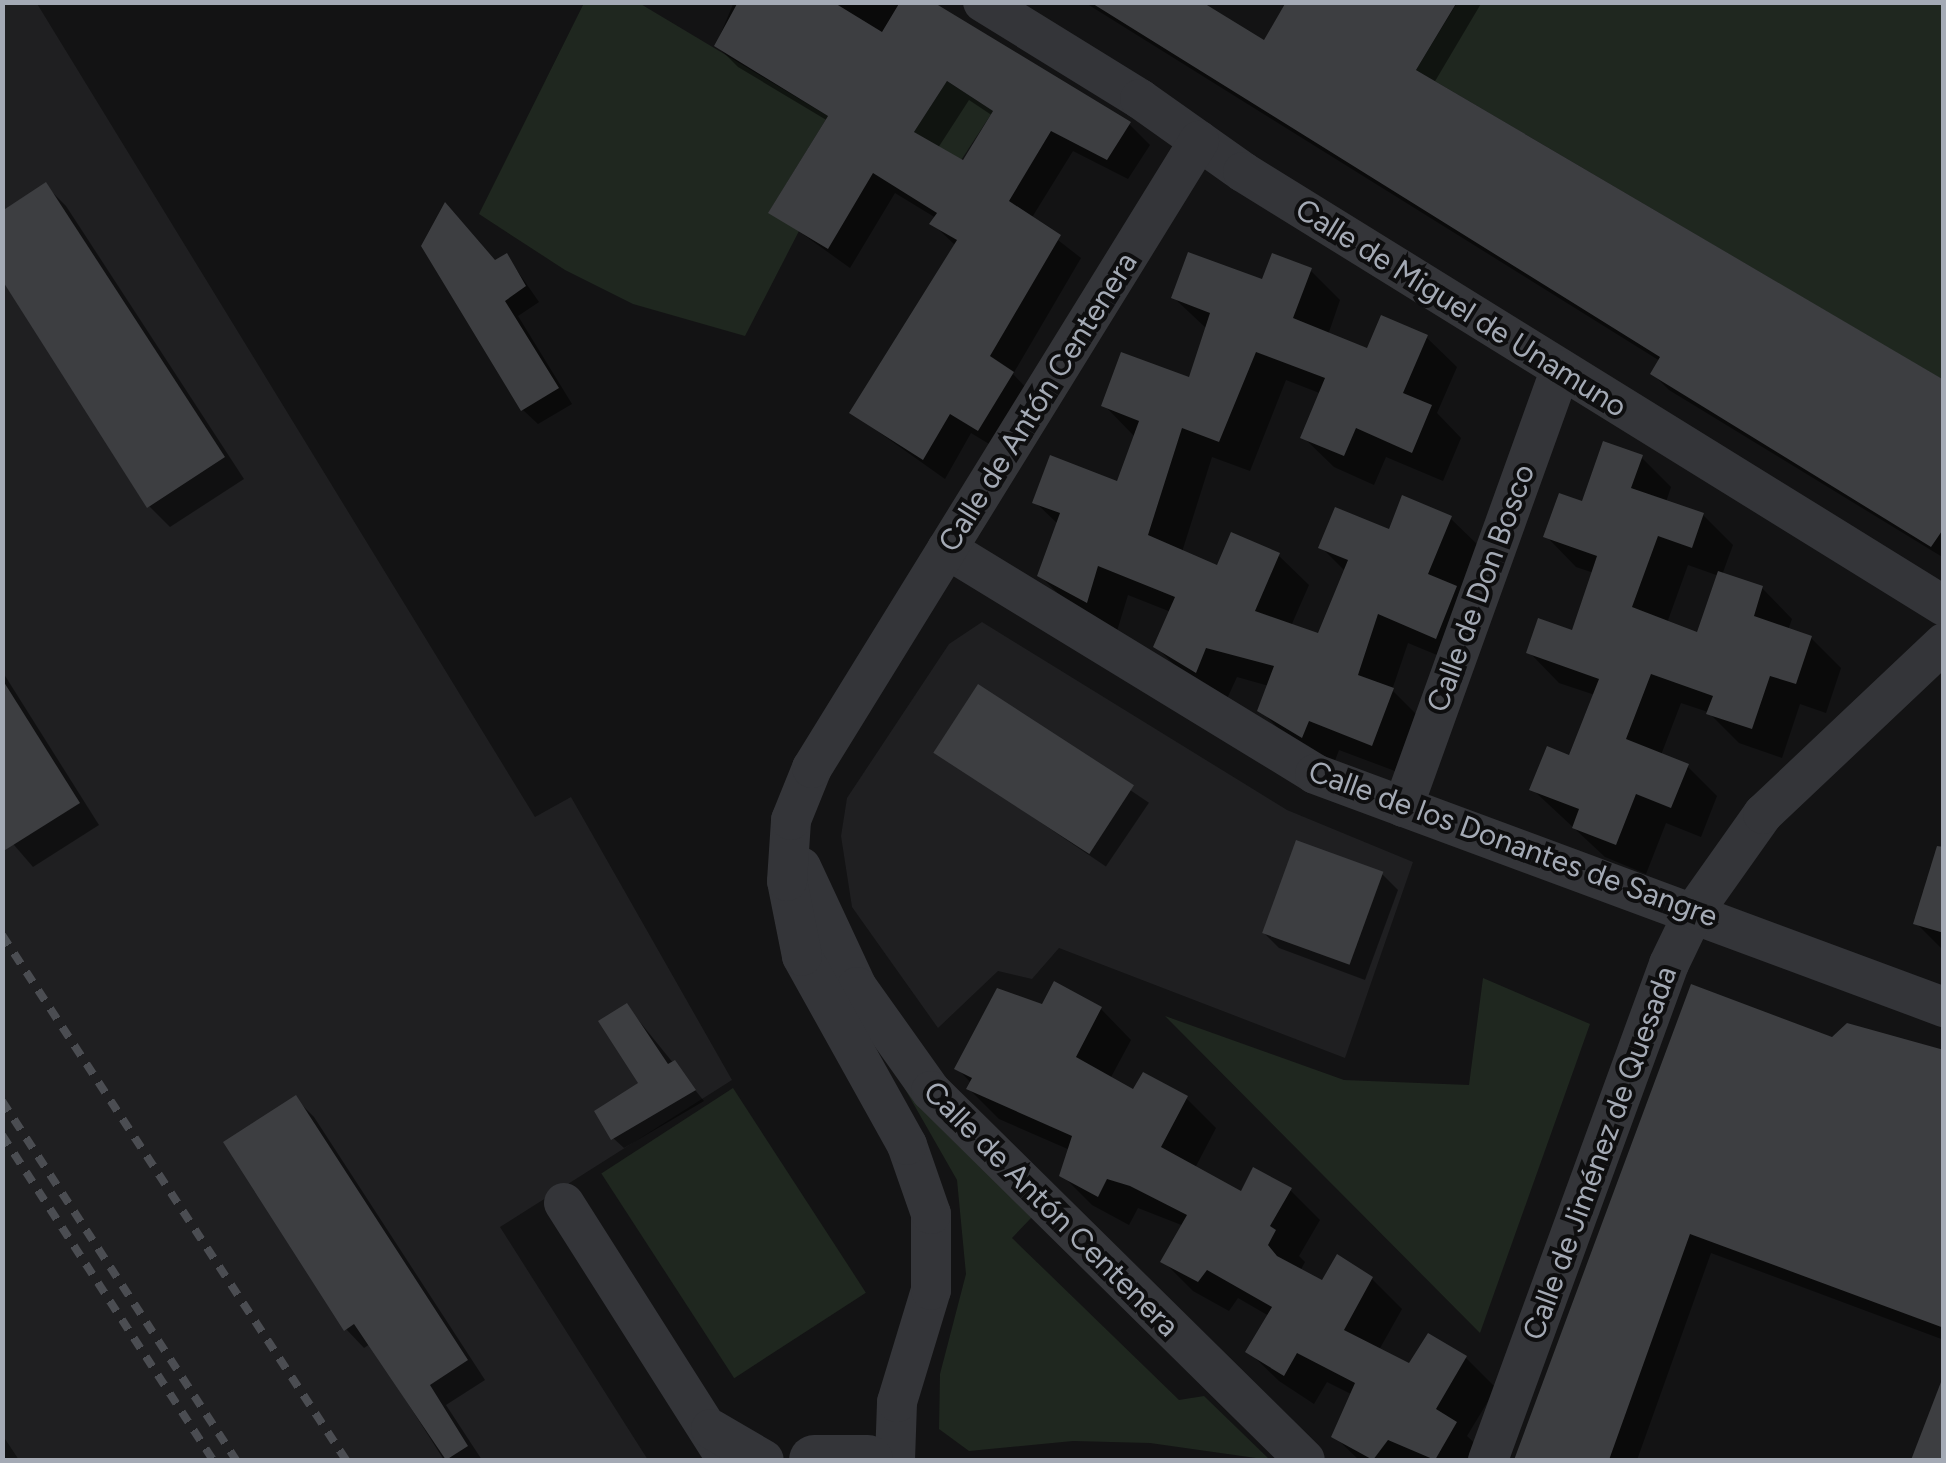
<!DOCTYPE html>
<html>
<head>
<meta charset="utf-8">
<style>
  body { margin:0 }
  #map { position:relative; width:1946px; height:1463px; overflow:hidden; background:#131314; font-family:Figtree,sans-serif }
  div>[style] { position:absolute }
  .built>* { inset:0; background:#1f1f21 }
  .green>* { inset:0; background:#1f271f; transform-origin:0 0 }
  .shadow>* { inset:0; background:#0007; transform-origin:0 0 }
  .building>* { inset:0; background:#3d3e41; transform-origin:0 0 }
  .minor>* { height:40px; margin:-20px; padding:0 20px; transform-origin:20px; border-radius:20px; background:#343539 }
  .tertiary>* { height:50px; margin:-25px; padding:0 25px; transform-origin:25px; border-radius:25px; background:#343539 }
  .rail>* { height:8px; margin-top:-4px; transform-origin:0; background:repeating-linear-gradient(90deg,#4b4d52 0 12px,transparent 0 22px) }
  span { translate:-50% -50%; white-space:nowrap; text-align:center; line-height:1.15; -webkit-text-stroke:8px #0e0e0f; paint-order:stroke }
  .street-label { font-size:30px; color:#a4aab5 }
  .frame { position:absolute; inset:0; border:5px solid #a4aab5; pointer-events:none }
</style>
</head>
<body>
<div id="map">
  <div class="built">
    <i style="clip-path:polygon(36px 2px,535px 817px,571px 797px,732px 1080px,500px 1227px,648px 1460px,19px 1460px,3px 1436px,2px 3px)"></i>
    <i style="clip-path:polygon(982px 622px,1287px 810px,1413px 862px,1345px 1058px,1059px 948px,1032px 979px,998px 971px,938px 1028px,852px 907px,841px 836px,847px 798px,949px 644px)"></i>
  </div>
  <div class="green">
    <i style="clip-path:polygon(584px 3px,639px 3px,828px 116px,769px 212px,799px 231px,745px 336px,633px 304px,565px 270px,479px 214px)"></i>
    <i style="clip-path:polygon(1457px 3px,1943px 3px,1943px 380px,1416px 70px)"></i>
    <i style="left:947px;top:81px;width:55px;height:61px;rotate:33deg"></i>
    <i style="clip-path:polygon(1483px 978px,1590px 1024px,1480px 1333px,1165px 1016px,1344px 1080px,1469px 1085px)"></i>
    <i style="clip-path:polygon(885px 1054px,1032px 1217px,1012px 1238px,1179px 1400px,1204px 1396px,1270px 1460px,1150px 1443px,1073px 1441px,969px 1451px,939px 1429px,940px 1374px,966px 1274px,957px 1180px)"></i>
    <i style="left:733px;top:1088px;width:244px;height:157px;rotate:57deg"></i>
  </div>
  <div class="shadow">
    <i style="clip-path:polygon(evenodd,734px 2px,925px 2px,1129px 124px,1150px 145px,1128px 179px,1073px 151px,1031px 219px,1081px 258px,1013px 374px,1033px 395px,999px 450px,971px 433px,945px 479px,852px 413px,956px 246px,933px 224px,936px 218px,895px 193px,850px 268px,772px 212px,828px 121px,738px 67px,716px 45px,734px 2px,969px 100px,993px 116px,964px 163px,938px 148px,969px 100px)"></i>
    <i style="clip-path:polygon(1084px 2px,1197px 2px,1265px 43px,1289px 2px,1482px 2px,1434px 83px,1944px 383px,1944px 558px,1669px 390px,1653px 374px,1660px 361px)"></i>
    <i style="clip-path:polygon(45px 185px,66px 206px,244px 479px,170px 527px,149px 506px)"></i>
    <i style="clip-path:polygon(507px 256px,539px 302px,518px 316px,572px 404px,538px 424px,523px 410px,496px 263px)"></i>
    <i style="clip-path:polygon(1310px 270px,1340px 300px,1328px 335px,1368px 351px,1426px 337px,1457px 367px,1437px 413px,1461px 438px,1443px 481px,1386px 457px,1374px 485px,1334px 467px,1303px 437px,1322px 394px,1286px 380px,1250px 471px,1212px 457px,1182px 552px,1218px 568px,1278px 555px,1309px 585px,1291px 626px,1320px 636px,1346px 572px,1321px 547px,1450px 518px,1481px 548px,1466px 667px,1408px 643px,1392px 690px,1423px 721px,1403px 774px,1339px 750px,1333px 766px,1290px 740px,1260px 710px,1269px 686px,1237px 677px,1226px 701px,1187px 677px,1156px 647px,1171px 612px,1128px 595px,1117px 631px,1071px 606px,1040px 576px,1059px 525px,1035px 502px,1119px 484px,1134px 436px,1104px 405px,1190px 380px,1207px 329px,1174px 298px)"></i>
    <i style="clip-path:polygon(evenodd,1641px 457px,1671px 487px,1666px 502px,1703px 515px,1733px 545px,1722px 575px,1762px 588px,1792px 619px,1788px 630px,1811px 638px,1841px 668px,1826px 713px,1800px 704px,1782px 758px,1739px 743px,1708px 712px,1681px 703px,1661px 755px,1687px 766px,1717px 796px,1701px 837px,1666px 823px,1646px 874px,1605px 857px,1532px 789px,1570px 759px,1595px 695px,1559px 683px,1529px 652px,1573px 633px,1594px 573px,1576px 567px,1546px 536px,1641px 457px,1688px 565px,1719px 576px,1699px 635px,1667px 623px,1688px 565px)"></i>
    <i style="clip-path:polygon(2px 671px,99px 825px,33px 867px,2px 831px)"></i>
    <i style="left:979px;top:688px;width:205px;height:77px;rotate:34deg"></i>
    <i style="clip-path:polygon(1382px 874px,1398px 890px,1365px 980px,1279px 948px,1263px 932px)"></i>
    <i style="clip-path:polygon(1944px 880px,1944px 951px,1916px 923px)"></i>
    <i style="clip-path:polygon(1692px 988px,1833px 1039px,1847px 1026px,1944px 1053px,1944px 1340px,1711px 1253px,1637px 1460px,1517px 1460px)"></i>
    <i style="clip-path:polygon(627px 1006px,704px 1101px,624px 1148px,613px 1138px,642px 1084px)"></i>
    <i style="clip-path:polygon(1044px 1007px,1101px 1009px,1131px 1040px,1110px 1079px,1134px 1092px,1186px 1098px,1216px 1128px,1195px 1168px,1242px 1194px,1290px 1190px,1320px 1220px,1299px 1256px,1305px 1262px,1300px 1271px,1323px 1283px,1372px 1279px,1402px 1309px,1379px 1350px,1410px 1367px,1466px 1358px,1496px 1388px,1467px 1436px,1486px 1454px,1482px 1460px,1359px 1460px,1334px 1436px,1353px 1395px,1327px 1382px,1314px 1404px,1279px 1381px,1248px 1351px,1269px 1316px,1238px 1298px,1229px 1311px,1193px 1291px,1163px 1261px,1184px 1226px,1138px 1208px,1129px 1225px,1092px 1205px,1062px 1175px,1070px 1150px,999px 1119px,969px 1089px,972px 1084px,957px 1068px)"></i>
    <i style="clip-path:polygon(295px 1098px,314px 1117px,485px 1380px,446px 1405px,482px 1460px,444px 1460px,370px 1344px,364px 1348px,346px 1329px)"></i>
    <i style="clip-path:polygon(1944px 1382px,1944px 1460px,1914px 1460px)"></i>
  </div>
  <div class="building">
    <i style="clip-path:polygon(evenodd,738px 2px,833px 2px,882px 32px,900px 2px,933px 2px,1131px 122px,1107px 160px,1051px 131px,1009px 201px,1061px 235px,990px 356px,1014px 372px,978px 431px,950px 414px,923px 460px,849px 413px,957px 240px,929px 224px,937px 213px,873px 173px,828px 249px,768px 213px,828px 116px,714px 46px,738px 2px,947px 81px,993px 111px,963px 160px,914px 132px,947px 81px)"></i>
    <i style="clip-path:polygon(1090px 2px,1202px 2px,1264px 40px,1286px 2px,1457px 2px,1416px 70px,1944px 380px,1944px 528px,1931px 547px,1650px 374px,1660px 357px)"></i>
    <i style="clip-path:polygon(46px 182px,225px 457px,147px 508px,2px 280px,2px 211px)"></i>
    <i style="clip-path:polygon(445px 202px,495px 260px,507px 253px,526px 286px,505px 301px,559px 388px,521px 411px,421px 246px)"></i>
    <i style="clip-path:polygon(1188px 252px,1262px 279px,1272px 253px,1312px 268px,1293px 318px,1367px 348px,1381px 315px,1428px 335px,1403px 393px,1432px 405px,1412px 453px,1356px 428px,1344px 456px,1300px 438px,1325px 378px,1256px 352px,1219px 442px,1182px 428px,1148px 535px,1217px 565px,1231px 532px,1280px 553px,1255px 611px,1318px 633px,1348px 560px,1318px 548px,1335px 507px,1389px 529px,1402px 495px,1452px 516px,1428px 574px,1457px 586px,1436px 639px,1378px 614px,1358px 675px,1394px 688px,1372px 746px,1309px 721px,1302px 738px,1257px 711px,1274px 666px,1206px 648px,1196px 673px,1153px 647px,1175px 597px,1098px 566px,1087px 603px,1037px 576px,1060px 513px,1032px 503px,1050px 455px,1117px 481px,1139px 421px,1101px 406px,1121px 352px,1189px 377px,1210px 313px,1171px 298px)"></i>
    <i style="clip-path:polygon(1603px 441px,1643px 455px,1631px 488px,1704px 513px,1692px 548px,1658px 536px,1632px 607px,1697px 632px,1718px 571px,1763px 586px,1754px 616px,1812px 636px,1796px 684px,1770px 676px,1752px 729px,1706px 714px,1713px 696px,1651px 674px,1626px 739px,1689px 764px,1671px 808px,1636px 794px,1616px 845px,1572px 828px,1579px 809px,1529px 790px,1547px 746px,1569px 755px,1599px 679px,1526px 653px,1538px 618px,1572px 630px,1597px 556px,1543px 537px,1559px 493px,1582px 501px)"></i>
    <i style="clip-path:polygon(2px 679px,80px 803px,2px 852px)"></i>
    <i style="left:978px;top:684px;width:186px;height:82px;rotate:33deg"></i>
    <i style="left:1296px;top:840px;width:93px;height:99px;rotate:20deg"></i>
    <i style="clip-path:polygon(1937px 846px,1944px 847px,1944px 933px,1913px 924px)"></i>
    <i style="clip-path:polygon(1054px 981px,1102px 1007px,1076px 1057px,1133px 1089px,1143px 1072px,1188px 1096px,1161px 1147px,1241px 1191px,1253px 1167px,1292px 1188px,1270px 1226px,1276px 1230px,1268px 1245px,1277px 1256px,1322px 1280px,1337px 1254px,1373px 1277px,1344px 1330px,1409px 1363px,1428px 1333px,1467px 1356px,1436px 1409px,1457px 1422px,1435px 1460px,1388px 1440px,1373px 1460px,1331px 1437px,1355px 1383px,1297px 1353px,1284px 1376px,1245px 1352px,1272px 1307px,1207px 1270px,1198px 1282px,1160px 1262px,1187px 1215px,1130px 1186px,1107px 1179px,1098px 1197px,1059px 1176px,1072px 1136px,966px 1089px,972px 1078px,954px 1069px,997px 988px,1042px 1004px)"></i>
    <i style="clip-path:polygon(1691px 984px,1832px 1037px,1847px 1023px,1944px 1050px,1944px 1328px,1690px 1234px,1609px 1460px,1514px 1460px)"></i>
    <i style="clip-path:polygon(627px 1003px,668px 1064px,675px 1060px,696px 1090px,611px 1140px,594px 1111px,638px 1083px,598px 1021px)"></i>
    <i style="clip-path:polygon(296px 1095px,468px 1360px,430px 1385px,468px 1446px,446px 1460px,354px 1324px,344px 1331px,223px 1142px)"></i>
    <i style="clip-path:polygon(1941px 1382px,1944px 1460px,1911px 1460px)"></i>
  </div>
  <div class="minor">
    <i style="left:983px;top:2px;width:185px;rotate:31.7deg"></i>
    <i style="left:1140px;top:99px;width:126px;rotate:35.3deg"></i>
    <i style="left:1243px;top:172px;width:824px;rotate:31.76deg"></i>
    <i style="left:947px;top:549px;width:431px;rotate:31.4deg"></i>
    <i style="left:1315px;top:774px;width:671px;rotate:20.33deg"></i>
    <i style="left:1403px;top:807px;width:464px;rotate:-70.2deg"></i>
    <i style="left:801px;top:867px;width:132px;rotate:65deg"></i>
    <i style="left:857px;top:987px;width:128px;rotate:54.6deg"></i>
    <i style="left:931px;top:1091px;width:525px;rotate:44.61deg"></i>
    <i style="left:564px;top:1203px;width:304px;rotate:57.6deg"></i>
    <i style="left:711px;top:1429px;width:61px;rotate:30.3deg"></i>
    <i style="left:895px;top:1460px;width:58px;rotate:-88deg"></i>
    <i style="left:897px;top:1402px;width:117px;rotate:-73.1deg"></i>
    <i style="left:931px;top:1290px;width:76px;rotate:-90deg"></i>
    <i style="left:931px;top:1214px;width:73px;rotate:-109.2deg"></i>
    <i style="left:907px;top:1145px;width:216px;rotate:-119.1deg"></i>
    <i style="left:802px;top:956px;width:76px;rotate:-101.3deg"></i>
    <i style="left:787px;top:881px;width:61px;rotate:-86.2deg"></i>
    <i style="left:791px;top:820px;width:56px;rotate:-68deg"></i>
    <i style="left:812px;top:768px;width:737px;rotate:-58.32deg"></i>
    <i style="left:1488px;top:1460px;width:528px;rotate:-69.95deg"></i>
    <i style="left:1669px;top:964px;width:60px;rotate:-64.3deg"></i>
    <i style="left:1695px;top:910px;width:118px;rotate:-54.7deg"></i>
    <i style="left:1763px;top:814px;width:249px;rotate:-43.4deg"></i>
  </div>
  <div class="tertiary">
    <i style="left:814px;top:1460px;width:54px"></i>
  </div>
  <div class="rail">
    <i style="left:2px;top:935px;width:628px;rotate:56.77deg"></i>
    <i style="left:2px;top:1101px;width:429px;rotate:56.9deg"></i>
    <i style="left:2px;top:1135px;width:387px;rotate:57deg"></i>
  </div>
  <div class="street-label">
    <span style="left:1461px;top:308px;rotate:32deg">Calle de Miguel de Unamuno</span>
    <span style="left:1038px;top:402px;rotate:-58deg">Calle de Antón Centenera</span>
    <span style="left:1481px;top:588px;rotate:-70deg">Calle de Don Bosco</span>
    <span style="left:1513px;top:844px;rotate:20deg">Calle de los Donantes de Sangre</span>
    <span style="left:1600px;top:1153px;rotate:-70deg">Calle de Jiménez de Quesada</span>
    <span style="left:1051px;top:1209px;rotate:45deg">Calle de Antón Centenera</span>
  </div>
  <div class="frame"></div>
</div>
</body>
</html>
